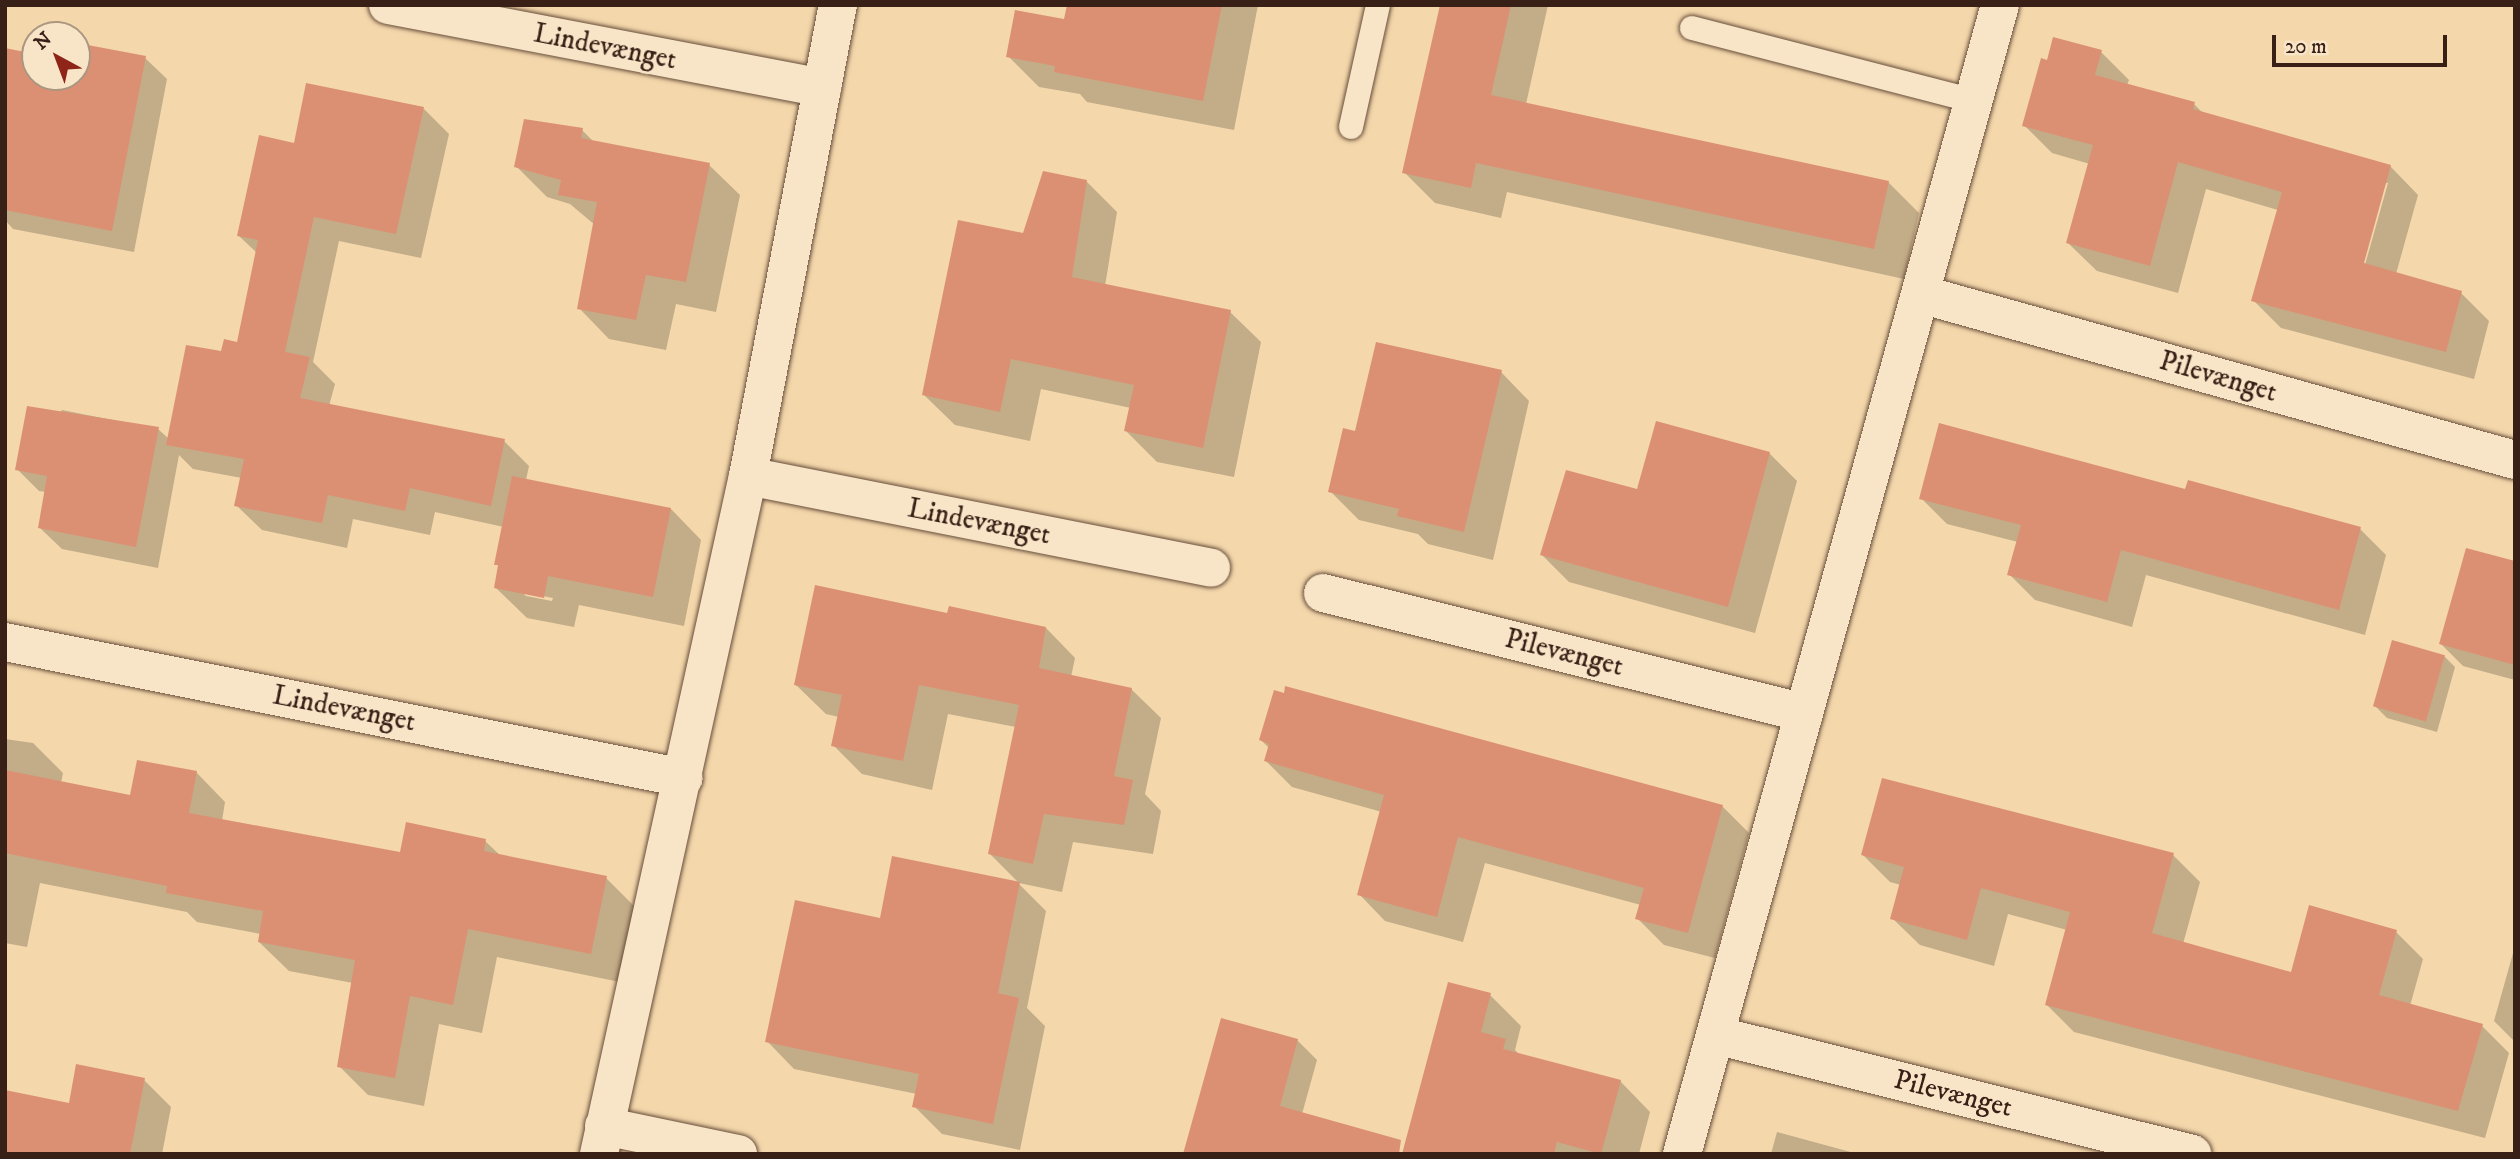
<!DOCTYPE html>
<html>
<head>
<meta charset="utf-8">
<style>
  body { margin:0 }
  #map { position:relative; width:2520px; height:1159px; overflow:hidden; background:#f4d7ab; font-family:"IM FELL DW Pica",serif }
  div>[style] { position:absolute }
  .shadow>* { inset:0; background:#0003 }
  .building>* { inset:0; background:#dc9073; transform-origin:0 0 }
  .roads { filter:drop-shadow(0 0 2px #674e3b) drop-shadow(0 0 2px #674e3b) }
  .service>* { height:24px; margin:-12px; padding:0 12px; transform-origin:12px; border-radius:12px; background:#f8e5c8 }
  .minor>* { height:38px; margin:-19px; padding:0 19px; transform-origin:19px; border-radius:19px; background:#f8e5c8 }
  span { translate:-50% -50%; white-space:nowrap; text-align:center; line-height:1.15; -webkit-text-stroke:5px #f8e5c8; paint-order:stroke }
  .street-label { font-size:28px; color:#382016 }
  .frame { position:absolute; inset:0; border:7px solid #382016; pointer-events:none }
  .north { position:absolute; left:21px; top:21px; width:70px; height:70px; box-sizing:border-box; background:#f8e5c8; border:2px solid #ab9681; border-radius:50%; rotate:319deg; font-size:19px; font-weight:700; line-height:28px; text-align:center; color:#382016 }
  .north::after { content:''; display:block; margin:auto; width:24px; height:32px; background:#8f2418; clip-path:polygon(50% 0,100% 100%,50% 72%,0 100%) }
  .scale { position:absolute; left:2272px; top:35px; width:175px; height:32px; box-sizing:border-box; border:4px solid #382016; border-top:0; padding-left:9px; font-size:21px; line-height:24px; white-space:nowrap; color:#382016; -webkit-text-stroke:5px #f8e5c8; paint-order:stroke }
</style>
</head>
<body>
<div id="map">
  <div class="shadow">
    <i style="clip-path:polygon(1069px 5px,1258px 5px,1234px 130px,1087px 102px,1080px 94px,1039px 87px,1008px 56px,1066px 21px)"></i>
    <i style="clip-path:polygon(1441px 5px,1548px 5px,1526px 104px,1888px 182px,1919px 213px,1904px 279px,1507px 192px,1501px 218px,1435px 203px,1404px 172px)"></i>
    <i style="clip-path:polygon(77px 44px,145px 58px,167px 79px,134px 252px,13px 229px,5px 220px,5px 50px,35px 56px,35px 77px,77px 77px)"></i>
    <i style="clip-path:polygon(evenodd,2101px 52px,2129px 80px,2127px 85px,2194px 104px,2205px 115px,2390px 166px,2418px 195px,2396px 274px,2461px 293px,2489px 321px,2474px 379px,2281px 328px,2253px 300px,2278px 210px,2206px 189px,2178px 293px,2097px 271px,2068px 243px,2090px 164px,2052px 153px,2024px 125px,2048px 62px,2101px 52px,2384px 183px,2388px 183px,2363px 272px,2359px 271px,2384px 183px)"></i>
    <i style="clip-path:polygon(evenodd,424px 109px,449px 134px,421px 258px,339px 241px,313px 362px,335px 384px,329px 406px,504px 441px,529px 466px,526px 480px,671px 509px,701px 540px,684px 626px,579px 605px,574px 627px,527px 618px,496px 588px,504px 527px,435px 512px,430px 535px,353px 519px,347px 548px,262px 530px,236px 505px,242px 478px,193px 469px,179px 455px,158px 568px,62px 549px,40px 528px,46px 492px,39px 491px,17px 469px,62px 410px,158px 429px,169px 439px,223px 354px,238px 344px,257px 253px,239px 236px,296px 145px,424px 109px,522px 592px,553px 598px,552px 601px,526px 596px,522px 592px)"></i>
    <i style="clip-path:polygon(582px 130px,595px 143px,709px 165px,740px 195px,716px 312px,676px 304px,666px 350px,609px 339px,579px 308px,595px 225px,570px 204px,547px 197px,516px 166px)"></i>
    <i style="clip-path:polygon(1086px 181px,1117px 212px,1105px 286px,1230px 312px,1261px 342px,1234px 477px,1157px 462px,1126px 431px,1131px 408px,1041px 389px,1030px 441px,955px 425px,924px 395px,1024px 235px)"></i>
    <i style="clip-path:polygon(1501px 372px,1529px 401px,1493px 560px,1428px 544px,1418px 534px,1359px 520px,1330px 491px,1357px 434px)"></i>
    <i style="clip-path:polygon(1769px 453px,1797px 481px,1755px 633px,1569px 582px,1542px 555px,1638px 491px)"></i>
    <i style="clip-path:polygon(2186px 491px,2360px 529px,2386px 555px,2365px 635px,2146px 575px,2132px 627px,2035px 600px,2009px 574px,2018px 542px,1947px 524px,1921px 498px)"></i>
    <i style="clip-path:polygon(2515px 563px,2515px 680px,2463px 666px,2441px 644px)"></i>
    <i style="clip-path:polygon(949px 615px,1046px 628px,1075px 658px,1071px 677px,1131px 689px,1161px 718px,1145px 794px,1161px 811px,1153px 854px,1073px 842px,1062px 892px,1019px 883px,990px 854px,1016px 727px,948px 714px,932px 790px,862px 774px,833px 745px,839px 717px,826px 714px,796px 685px)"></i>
    <i style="clip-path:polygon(2444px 656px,2455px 667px,2437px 732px,2387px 718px,2376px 707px)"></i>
    <i style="clip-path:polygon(5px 739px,33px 743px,63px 773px,61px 783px,131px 797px,196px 772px,225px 802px,222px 821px,401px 854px,485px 841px,502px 857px,606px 878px,635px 907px,620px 982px,497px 957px,482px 1033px,439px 1024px,424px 1106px,368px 1095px,339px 1066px,353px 983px,289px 971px,259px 942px,261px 934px,197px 922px,187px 912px,40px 883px,27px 947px,5px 943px)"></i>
    <i style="clip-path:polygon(1261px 740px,1722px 806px,1749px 833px,1715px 958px,1664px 945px,1637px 918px,1641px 905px,1485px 863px,1463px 942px,1385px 921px,1359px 894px,1382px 812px,1292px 787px,1266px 761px,1270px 749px)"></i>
    <i style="clip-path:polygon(1863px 855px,2173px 855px,2200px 882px,2183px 944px,2292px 974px,2396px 932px,2423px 959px,2410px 1006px,2482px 1026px,2509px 1053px,2485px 1138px,2074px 1032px,2047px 1005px,2067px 930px,2008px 914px,1994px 966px,1920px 945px,1892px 918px,1901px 885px,1890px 882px)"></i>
    <i style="clip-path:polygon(1019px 884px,1046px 911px,1027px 1008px,1045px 1026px,1020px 1150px,942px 1134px,914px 1106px,917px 1094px,794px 1069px,767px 1041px,881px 920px)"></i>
    <i style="clip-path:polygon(2515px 946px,2515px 1042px,2494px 1021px)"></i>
    <i style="clip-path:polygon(1490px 995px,1521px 1026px,1515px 1050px,1520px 1055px,1620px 1081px,1650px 1112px,1639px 1154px,1403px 1154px)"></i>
    <i style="clip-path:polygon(1297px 1040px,1317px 1060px,1302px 1114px,1185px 1154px)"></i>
    <i style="clip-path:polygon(144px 1080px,171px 1107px,162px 1154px,5px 1154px,70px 1105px)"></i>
    <i style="clip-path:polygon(1777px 1132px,1858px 1154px,1771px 1154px)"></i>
  </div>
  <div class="building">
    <i style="clip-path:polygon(1067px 5px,1222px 5px,1203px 101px,1054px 72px,1055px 66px,1006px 57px,1015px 10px,1064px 19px)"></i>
    <i style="clip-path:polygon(1440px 5px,1511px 5px,1491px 95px,1889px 181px,1874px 249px,1476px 163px,1471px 188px,1402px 173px)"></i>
    <i style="clip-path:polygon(2053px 37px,2102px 50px,2095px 75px,2195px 102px,2193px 109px,2391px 165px,2364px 263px,2462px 291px,2446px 352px,2251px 301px,2282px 192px,2178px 162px,2150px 266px,2066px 243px,2093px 145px,2022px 126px,2041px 58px,2047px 60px)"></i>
    <i style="clip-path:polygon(77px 43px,146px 56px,112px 231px,5px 210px,5px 48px,35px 54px,35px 77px,77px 77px)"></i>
    <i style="clip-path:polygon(306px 83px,424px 107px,396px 234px,314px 217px,285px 352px,310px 357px,300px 398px,505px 439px,491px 506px,410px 488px,405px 511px,328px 495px,322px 523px,234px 506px,244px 459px,166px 445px,186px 345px,221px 351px,224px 339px,237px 342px,258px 240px,237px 236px,259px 135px,294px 143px)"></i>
    <i style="clip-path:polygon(524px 119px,583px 128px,581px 138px,710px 163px,686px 282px,646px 275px,636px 320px,577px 309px,597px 202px,558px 195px,561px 180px,514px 167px)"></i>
    <i style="clip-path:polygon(1043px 171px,1087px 180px,1072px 277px,1231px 310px,1203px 448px,1124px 431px,1134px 385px,1011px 359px,1000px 412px,922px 395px,958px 220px,1023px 233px)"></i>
    <i style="clip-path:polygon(1376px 342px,1502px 370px,1464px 532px,1397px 516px,1399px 509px,1328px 492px,1343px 428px,1355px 431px)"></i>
    <i style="clip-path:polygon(27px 406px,159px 427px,136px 547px,38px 528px,47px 476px,15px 470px)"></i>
    <i style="clip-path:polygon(1656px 421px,1770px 452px,1728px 607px,1540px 555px,1566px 470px,1637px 489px)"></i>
    <i style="clip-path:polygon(1939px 423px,2185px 489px,2188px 480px,2361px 527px,2339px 610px,2121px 550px,2107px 602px,2007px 575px,2021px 525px,1919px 499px)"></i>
    <i style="clip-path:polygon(512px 476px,671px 508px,653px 597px,548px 576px,544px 598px,494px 588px,498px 565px,494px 565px)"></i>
    <i style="clip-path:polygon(2466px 548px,2515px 561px,2515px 665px,2439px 644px)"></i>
    <i style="clip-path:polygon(815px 585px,947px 613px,949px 606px,1046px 627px,1039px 668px,1132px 688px,1114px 776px,1133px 780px,1124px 825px,1044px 814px,1033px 864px,988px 854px,1019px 705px,919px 685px,903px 761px,831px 746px,842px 695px,794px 685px)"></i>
    <i style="left:2392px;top:640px;width:55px;height:69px;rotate:16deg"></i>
    <i style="clip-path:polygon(1285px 686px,1723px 805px,1688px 933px,1635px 919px,1644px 888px,1458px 837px,1437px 917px,1357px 895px,1384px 795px,1264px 761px,1269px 744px,1259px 740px,1274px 690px,1284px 693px)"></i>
    <i style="clip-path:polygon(137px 760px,197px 771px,189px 813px,400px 852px,406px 822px,486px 839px,484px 851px,607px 876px,591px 954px,468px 929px,453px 1005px,410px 996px,395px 1078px,337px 1067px,355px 960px,258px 942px,263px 911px,166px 893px,167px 886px,5px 853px,5px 770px,130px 795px)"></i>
    <i style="clip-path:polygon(1882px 778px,2174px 853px,2152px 933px,2291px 972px,2309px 905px,2397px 930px,2379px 995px,2483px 1024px,2458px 1111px,2045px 1005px,2070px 912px,1981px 888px,1967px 940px,1890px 919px,1904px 867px,1861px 855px)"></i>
    <i style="clip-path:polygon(892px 856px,1020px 882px,998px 993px,1019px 998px,993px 1124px,912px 1107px,919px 1074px,765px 1042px,795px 900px,880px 918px)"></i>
    <i style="clip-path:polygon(1448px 982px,1491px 993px,1481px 1032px,1506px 1039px,1503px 1049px,1621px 1080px,1601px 1154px,1557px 1142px,1554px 1154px,1402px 1154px)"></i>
    <i style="clip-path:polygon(1221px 1018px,1298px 1039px,1280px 1106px,1401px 1140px,1399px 1154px,1183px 1154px)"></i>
    <i style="clip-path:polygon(76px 1064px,145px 1078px,130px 1154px,5px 1154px,5px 1090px,69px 1103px)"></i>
  </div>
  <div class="roads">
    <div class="service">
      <i style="left:1692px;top:28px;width:291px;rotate:14.5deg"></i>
      <i style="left:1351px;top:127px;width:125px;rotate:-77.5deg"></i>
    </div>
    <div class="minor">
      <i style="left:388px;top:5px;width:442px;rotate:10.8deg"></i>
      <i style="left:1920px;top:294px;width:618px;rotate:15.59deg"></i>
      <i style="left:748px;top:476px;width:472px;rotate:11.2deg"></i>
      <i style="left:1323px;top:593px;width:496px;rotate:14deg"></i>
      <i style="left:5px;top:642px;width:692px;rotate:11.34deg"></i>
      <i style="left:1715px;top:1035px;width:492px;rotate:14deg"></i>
      <i style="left:604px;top:1126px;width:137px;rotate:11.8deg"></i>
      <i style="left:599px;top:1154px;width:694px;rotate:-77.61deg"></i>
      <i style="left:748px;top:476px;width:480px;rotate:-79.2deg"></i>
      <i style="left:1682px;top:1154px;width:1192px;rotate:-74.53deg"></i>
    </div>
  </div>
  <div class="street-label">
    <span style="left:605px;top:47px;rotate:11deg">Lindevænget</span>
    <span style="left:2218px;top:377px;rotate:16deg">Pilevænget</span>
    <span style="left:979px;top:522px;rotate:11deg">Lindevænget</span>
    <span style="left:1564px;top:653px;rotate:14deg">Pilevænget</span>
    <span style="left:344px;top:709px;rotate:11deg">Lindevænget</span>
    <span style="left:1953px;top:1094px;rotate:14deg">Pilevænget</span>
  </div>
  <div class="frame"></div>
  <div class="north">N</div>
  <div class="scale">20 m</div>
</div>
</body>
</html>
